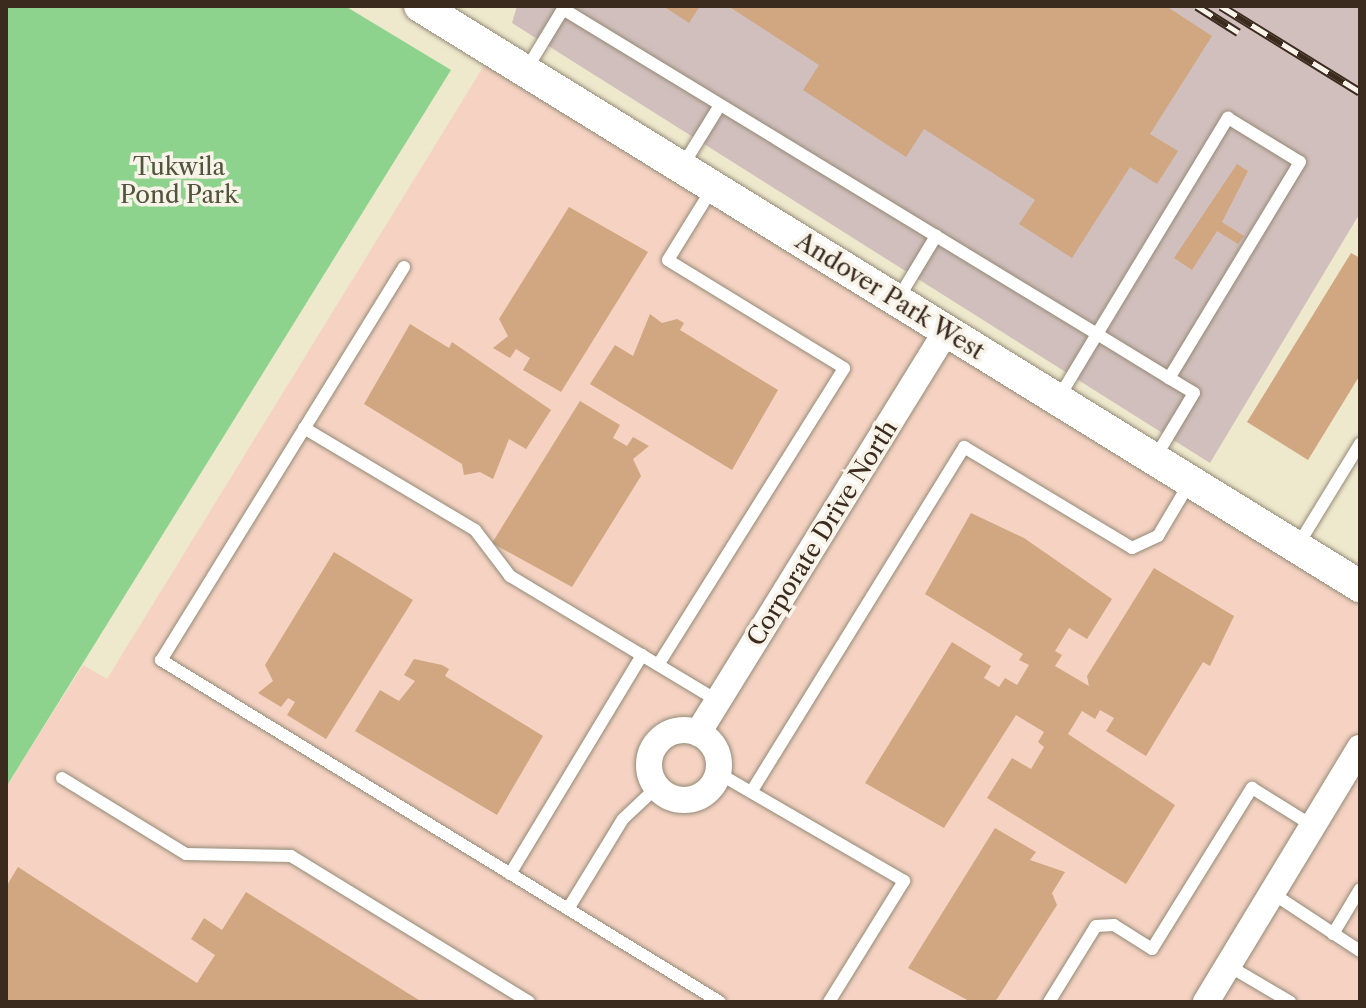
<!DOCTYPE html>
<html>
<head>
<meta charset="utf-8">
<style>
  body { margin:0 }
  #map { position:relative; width:1366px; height:1008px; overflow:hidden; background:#eee8cd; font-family:"Libre Caslon Text",serif }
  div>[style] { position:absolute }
  .built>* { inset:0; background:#f5d2c2 }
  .industrial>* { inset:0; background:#d1bfbd }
  .green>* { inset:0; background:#8ed38d }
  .building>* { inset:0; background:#d0a780 }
  .roads { filter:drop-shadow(0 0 2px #948976) drop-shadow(0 0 2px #948976) }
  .service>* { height:12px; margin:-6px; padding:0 6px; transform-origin:6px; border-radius:6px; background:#fff }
  .minor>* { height:26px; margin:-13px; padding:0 13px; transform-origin:13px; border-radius:13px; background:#fff }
  .minor>.ring { margin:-13px; padding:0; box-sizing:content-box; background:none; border:26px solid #fff; border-radius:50% }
  .tertiary>* { height:32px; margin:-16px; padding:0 16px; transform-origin:16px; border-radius:16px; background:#fff }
  .rail>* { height:9px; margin-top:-4.5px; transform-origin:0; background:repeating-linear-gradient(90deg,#f7f3e8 0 18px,#3b2a1e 0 36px); box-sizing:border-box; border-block:2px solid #3b2a1e }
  span { translate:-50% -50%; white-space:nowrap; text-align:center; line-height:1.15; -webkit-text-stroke:7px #f7f3e8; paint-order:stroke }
  .park-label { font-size:24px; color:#50543a }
  .street-label { font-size:24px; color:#3b2a1e }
  .frame { position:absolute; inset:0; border:8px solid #3b2a1e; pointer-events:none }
</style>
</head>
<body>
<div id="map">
  <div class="built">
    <i style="clip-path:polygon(493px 51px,1360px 586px,1360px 1002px,6px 1002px,6px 787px,83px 665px,107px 679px)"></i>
  </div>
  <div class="industrial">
    <i style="clip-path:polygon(517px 6px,1360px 6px,1360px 213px,1210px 463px,512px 23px)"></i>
  </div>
  <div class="green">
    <i style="clip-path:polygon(6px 6px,345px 6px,451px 70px,6px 787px)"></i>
  </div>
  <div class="building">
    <i style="clip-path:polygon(663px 6px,700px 6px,689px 23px)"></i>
    <i style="clip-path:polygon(728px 6px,1166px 6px,1212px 36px,1150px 134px,1178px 151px,1157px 184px,1130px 167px,1072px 258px,1019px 224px,1035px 200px,924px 129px,906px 157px,803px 90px,819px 65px)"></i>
    <i style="clip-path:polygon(1237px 164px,1248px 171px,1222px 222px,1244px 236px,1238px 244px,1217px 231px,1192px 270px,1174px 258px)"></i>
    <i style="clip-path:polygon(569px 207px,648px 252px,561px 392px,523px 370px,530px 358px,516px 349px,510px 358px,493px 348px,508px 336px,499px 319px)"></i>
    <i style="clip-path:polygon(1351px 253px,1360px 258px,1360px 375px,1308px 460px,1247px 422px)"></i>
    <i style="clip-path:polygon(650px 314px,662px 323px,677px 319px,684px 323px,680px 330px,778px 390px,732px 470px,590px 384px,615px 345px,633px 356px)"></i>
    <i style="clip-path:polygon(410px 324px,449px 348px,452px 342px,551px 410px,526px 449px,509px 439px,493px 479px,480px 472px,464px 475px,462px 464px,364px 404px)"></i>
    <i style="clip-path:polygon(580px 401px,620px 425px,613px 438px,627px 446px,633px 437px,649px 446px,633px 459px,641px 476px,572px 587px,492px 543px)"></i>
    <i style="clip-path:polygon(971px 513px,1024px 538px,1112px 599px,1087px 639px,1069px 628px,1055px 651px,1062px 655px,1055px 666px,1089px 686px,1087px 676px,1154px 568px,1234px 616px,1210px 666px,1203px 662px,1146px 756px,1106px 731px,1114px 718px,1100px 710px,1095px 719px,1082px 711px,1068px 734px,1175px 805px,1126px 884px,987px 798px,1012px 758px,1031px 769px,1044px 747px,1038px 742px,1044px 732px,1016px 715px,944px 828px,865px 783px,952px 642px,991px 666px,984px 678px,999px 687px,1005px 678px,1017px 685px,1029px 665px,1019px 660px,1023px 654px,925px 594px)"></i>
    <i style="clip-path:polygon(334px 552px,413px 600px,326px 739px,287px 715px,295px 702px,288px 698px,281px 707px,258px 693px,273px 681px,265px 665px)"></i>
    <i style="clip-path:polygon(414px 659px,442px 665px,449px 669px,445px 676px,543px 736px,497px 815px,355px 731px,380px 690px,399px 701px,415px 681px,404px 675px)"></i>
    <i style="clip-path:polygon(995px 828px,1036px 852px,1030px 860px,1065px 872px,1052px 893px,1057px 905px,995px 1002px,971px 1002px,908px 968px)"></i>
    <i style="clip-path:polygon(18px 867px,197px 983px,215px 955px,191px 939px,204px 918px,222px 930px,246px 892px,422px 1002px,6px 1002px,6px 887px)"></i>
  </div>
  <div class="roads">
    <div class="service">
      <i style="left:526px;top:70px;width:71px;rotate:-58.8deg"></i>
      <i style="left:563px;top:9px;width:625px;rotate:31.33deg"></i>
      <i style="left:1097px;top:334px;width:253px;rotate:-58.8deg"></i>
      <i style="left:1228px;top:118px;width:84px;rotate:31.4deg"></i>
      <i style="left:1300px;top:162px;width:253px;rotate:121.2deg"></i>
      <i style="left:683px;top:165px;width:70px;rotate:-58.3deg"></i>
      <i style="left:404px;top:267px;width:462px;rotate:121.7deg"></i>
      <i style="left:161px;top:660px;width:655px;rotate:31.46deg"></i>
      <i style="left:898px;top:299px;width:74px;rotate:-58.9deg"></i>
      <i style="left:1058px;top:399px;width:76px;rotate:-59deg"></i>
      <i style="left:1097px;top:334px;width:84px;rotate:31.4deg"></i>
      <i style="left:1169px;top:378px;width:29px;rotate:31deg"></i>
      <i style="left:1194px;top:393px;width:76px;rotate:121deg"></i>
      <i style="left:304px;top:428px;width:199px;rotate:30.8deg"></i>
      <i style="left:475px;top:530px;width:58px;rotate:52.7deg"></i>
      <i style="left:510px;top:576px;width:243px;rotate:31deg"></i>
      <i style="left:1298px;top:545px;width:119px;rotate:-58.5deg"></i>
      <i style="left:658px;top:665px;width:350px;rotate:-57.9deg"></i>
      <i style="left:844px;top:368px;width:206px;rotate:-148.5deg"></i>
      <i style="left:668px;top:260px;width:86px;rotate:-58.3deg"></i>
      <i style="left:718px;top:773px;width:215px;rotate:30.1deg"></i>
      <i style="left:904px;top:881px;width:142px;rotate:121.8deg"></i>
      <i style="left:62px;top:778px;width:145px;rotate:31.5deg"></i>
      <i style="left:186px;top:854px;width:105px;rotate:1.1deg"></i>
      <i style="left:291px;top:856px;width:279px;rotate:31.5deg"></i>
      <i style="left:753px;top:789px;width:402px;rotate:-58.3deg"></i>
      <i style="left:964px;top:447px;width:196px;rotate:31deg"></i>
      <i style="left:1132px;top:548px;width:29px;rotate:-25deg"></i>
      <i style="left:1158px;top:536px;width:63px;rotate:-59.3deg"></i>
      <i style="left:510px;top:874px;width:256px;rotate:-58.9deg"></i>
      <i style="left:1272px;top:893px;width:105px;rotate:33.4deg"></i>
      <i style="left:568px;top:909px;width:105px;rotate:-58.6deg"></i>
      <i style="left:623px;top:819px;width:47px;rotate:-43.3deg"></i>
      <i style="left:1333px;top:934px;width:52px;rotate:-59deg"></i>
      <i style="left:1229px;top:966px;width:71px;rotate:30.5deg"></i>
      <i style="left:1049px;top:1002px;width:89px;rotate:-58.3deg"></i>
      <i style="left:1096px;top:926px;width:18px;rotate:-3deg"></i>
      <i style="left:1114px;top:925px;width:45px;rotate:32.3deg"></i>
      <i style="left:1152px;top:949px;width:190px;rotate:-58.2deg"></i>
      <i style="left:1252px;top:788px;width:72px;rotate:31.9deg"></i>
    </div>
    <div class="minor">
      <i class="ring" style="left:649px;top:730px;width:44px;height:44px"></i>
      <i style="left:698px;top:733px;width:471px;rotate:-58.3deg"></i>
      <i style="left:1206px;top:1002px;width:297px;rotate:-58.8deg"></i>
    </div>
    <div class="tertiary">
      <i style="left:420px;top:6px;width:1105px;rotate:31.68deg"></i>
    </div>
  </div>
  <div class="rail">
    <i style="left:1197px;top:6px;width:49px;rotate:32.4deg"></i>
    <i style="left:1221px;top:6px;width:163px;rotate:31.7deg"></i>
  </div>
  <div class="park-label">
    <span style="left:179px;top:181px">Tukwila<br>Pond Park</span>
  </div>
  <div class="street-label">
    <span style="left:890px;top:296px;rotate:32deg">Andover Park West</span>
    <span style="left:822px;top:533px;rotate:-58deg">Corporate Drive North</span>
  </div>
  <div class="frame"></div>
</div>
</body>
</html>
